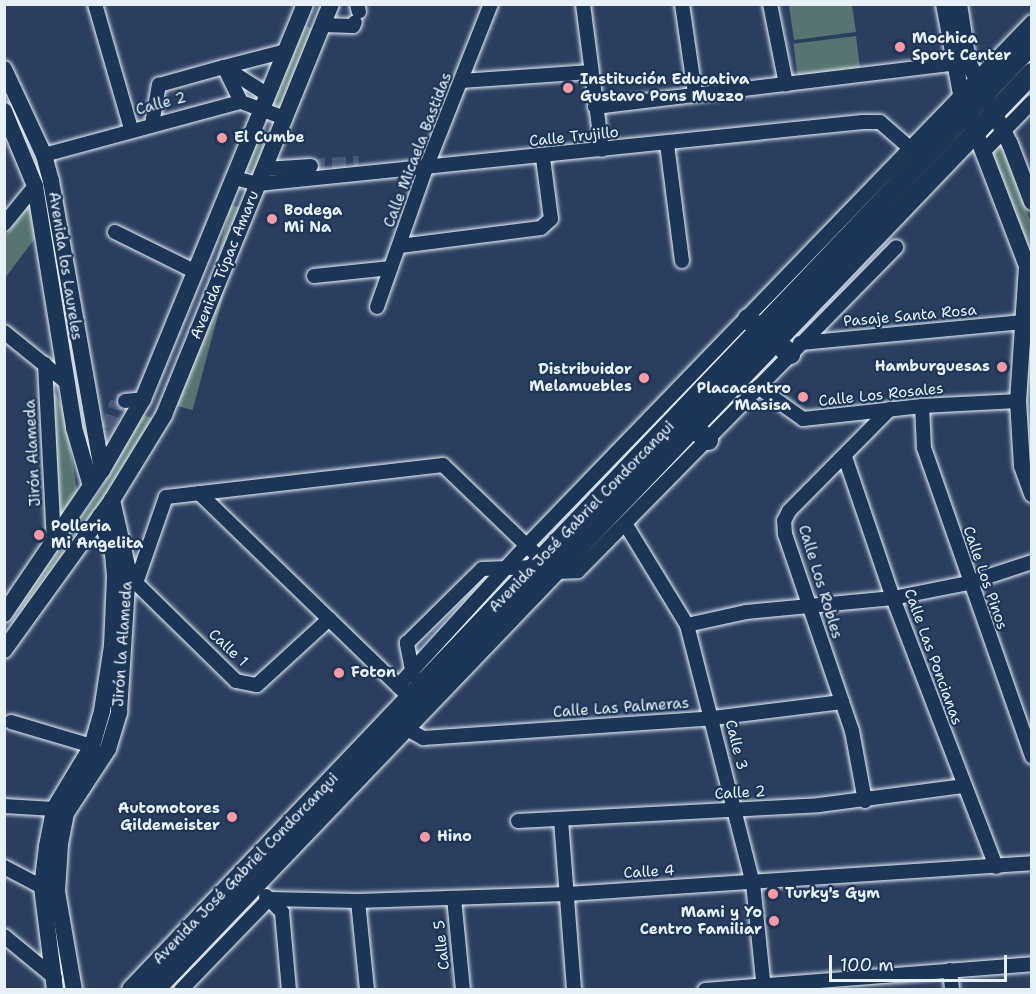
<!DOCTYPE html>
<html>
<head>
<meta charset="utf-8">
<style>
  body { margin:0 }
  #map { position:relative; width:1036px; height:994px; overflow:hidden; background:#2c3e60; font-family:"Shantell Sans",sans-serif }
  div>[style] { position:absolute }
  .green>* { inset:0; background:#587471; transform-origin:0 0 }
  .minor-tunnel>* { height:14px; margin-top:-7px; transform-origin:0; background:repeating-linear-gradient(90deg,#485977 0 14px,transparent 0 21px) }
  .roads { filter:drop-shadow(0 0 2px #e8f1f8) drop-shadow(0 0 2px #e8f1f8) }
  .minor>* { height:14px; margin:-7px; padding:0 7px; transform-origin:7px; border-radius:7px; background:#1d3557 }
  .major>* { height:16px; margin:-8px; padding:0 8px; transform-origin:8px; border-radius:8px; background:#1d3557 }
  .highway>* { height:20px; margin:-10px; padding:0 10px; transform-origin:10px; border-radius:10px; background:#1d3557 }
  .dots>* { width:16px; height:16px; translate:-50% -50%; box-sizing:border-box; border:3px solid #1d3557; border-radius:50% }
  span { translate:-50% -50%; white-space:nowrap; text-align:center; line-height:1.15; -webkit-text-stroke:4.5px #1d3557; paint-order:stroke }
  .poi-label { font-size:15px; color:#e8f1f8; font-weight:700 }
  .left { translate:0 -50%; text-align:left }
  .right { translate:-100% -50%; text-align:right }
  .street-label { font-size:15px; color:#e8f1f8 }
  .frame { position:absolute; inset:0; border:6px solid #e8f1f8; pointer-events:none }
  .scale { position:absolute; left:829px; top:955px; width:178px; height:27px; box-sizing:border-box; border:3px solid #e8f1f8; border-top:0; padding-left:8px; font-size:18px; line-height:21px; white-space:nowrap; color:#e8f1f8; -webkit-text-stroke:4px #1d3557; paint-order:stroke }
</style>
</head>
<body>
<div id="map">
  <div class="green">
    <i style="clip-path:polygon(789px 5px,852px 5px,856px 32px,794px 40px)"></i>
    <i style="left:302px;top:24px;width:17px;height:86px;rotate:24deg"></i>
    <i style="left:856px;top:36px;width:33px;height:63px;rotate:83deg"></i>
    <i style="left:259px;top:131px;width:16px;height:41px;rotate:22deg"></i>
    <i style="clip-path:polygon(1001px 141px,1031px 222px,1031px 263px,991px 152px)"></i>
    <i style="clip-path:polygon(31px 203px,36px 237px,5px 278px,5px 236px)"></i>
    <i style="left:231px;top:205px;width:16px;height:208px;rotate:15deg"></i>
    <i style="clip-path:polygon(1029px 327px,1032px 327px,1031px 476px,1026px 399px)"></i>
    <i style="clip-path:polygon(56px 394px,65px 412px,77px 491px,59px 520px,52px 397px)"></i>
    <i style="clip-path:polygon(142px 414px,154px 419px,111px 495px,28px 615px,17px 607px,101px 489px)"></i>
  </div>
  <div class="minor-tunnel">
    <i style="left:311px;top:166px;width:48px;rotate:-3.6deg"></i>
    <i style="left:111px;top:438px;width:9px;rotate:-108deg"></i>
    <i style="left:108px;top:429px;width:29px;rotate:-72deg"></i>
    <i style="left:117px;top:401px;width:8px"></i>
  </div>
  <div class="roads">
    <div class="minor">
      <i style="left:95px;top:4px;width:130px;rotate:73.9deg"></i>
      <i style="left:357px;top:4px;width:8px;rotate:76deg"></i>
      <i style="left:583px;top:4px;width:147px;rotate:82.6deg"></i>
      <i style="left:682px;top:4px;width:90px;rotate:81.7deg"></i>
      <i style="left:770px;top:4px;width:82px;rotate:78.7deg"></i>
      <i style="left:323px;top:25px;width:30px;rotate:2deg"></i>
      <i style="left:353px;top:26px;width:4px;rotate:-63deg"></i>
      <i style="left:461px;top:81px;width:130px;rotate:-4deg"></i>
      <i style="left:268px;top:95px;width:52px;rotate:-147.5deg"></i>
      <i style="left:224px;top:67px;width:64px;rotate:-14.5deg"></i>
      <i style="left:595px;top:107px;width:373px;rotate:-6.9deg"></i>
      <i style="left:152px;top:124px;width:40px;rotate:-80deg"></i>
      <i style="left:159px;top:85px;width:67px;rotate:-15.5deg"></i>
      <i style="left:224px;top:67px;width:39px;rotate:64deg"></i>
      <i style="left:667px;top:144px;width:118px;rotate:82.7deg"></i>
      <i style="left:984px;top:151px;width:69px;rotate:-45.6deg"></i>
      <i style="left:44px;top:155px;width:204px;rotate:-15.1deg"></i>
      <i style="left:241px;top:102px;width:47px;rotate:20deg"></i>
      <i style="left:265px;top:169px;width:46px;rotate:-3.7deg"></i>
      <i style="left:235px;top:178px;width:24px;rotate:15deg"></i>
      <i style="left:258px;top:184px;width:608px;rotate:-5.85deg"></i>
      <i style="left:863px;top:122px;width:17px"></i>
      <i style="left:880px;top:122px;width:38px;rotate:41deg"></i>
      <i style="left:4px;top:224px;width:49px;rotate:-50.8deg"></i>
      <i style="left:115px;top:232px;width:90px;rotate:26.3deg"></i>
      <i style="left:400px;top:246px;width:142px;rotate:-7.3deg"></i>
      <i style="left:541px;top:228px;width:13px;rotate:-42deg"></i>
      <i style="left:551px;top:219px;width:62px;rotate:-97.5deg"></i>
      <i style="left:314px;top:276px;width:77px;rotate:-5.9deg"></i>
      <i style="left:377px;top:307px;width:147px;rotate:-70.6deg"></i>
      <i style="left:426px;top:168px;width:176px;rotate:-68.4deg"></i>
      <i style="left:4px;top:332px;width:80px;rotate:38.9deg"></i>
      <i style="left:800px;top:343px;width:225px;rotate:-5.4deg"></i>
      <i style="left:45px;top:364px;width:176px;rotate:87.1deg"></i>
      <i style="left:758px;top:387px;width:55px;rotate:35.4deg"></i>
      <i style="left:803px;top:419px;width:120px;rotate:-6.2deg"></i>
      <i style="left:922px;top:406px;width:96px;rotate:-3deg"></i>
      <i style="left:125px;top:401px;width:18px;rotate:-6deg"></i>
      <i style="left:922px;top:406px;width:42px;rotate:87.3deg"></i>
      <i style="left:924px;top:448px;width:327px;rotate:70.7deg"></i>
      <i style="left:845px;top:457px;width:149px;rotate:71.2deg"></i>
      <i style="left:893px;top:598px;width:288px;rotate:69deg"></i>
      <i style="left:199px;top:493px;width:284px;rotate:44.1deg"></i>
      <i style="left:626px;top:525px;width:117px;rotate:58.6deg"></i>
      <i style="left:687px;top:625px;width:266px;rotate:75.7deg"></i>
      <i style="left:753px;top:883px;width:108px;rotate:84.1deg"></i>
      <i style="left:136px;top:583px;width:140px;rotate:44.4deg"></i>
      <i style="left:236px;top:681px;width:21px;rotate:11deg"></i>
      <i style="left:257px;top:685px;width:98px;rotate:-42.5deg"></i>
      <i style="left:128px;top:584px;width:8px;rotate:-7deg"></i>
      <i style="left:136px;top:583px;width:91px;rotate:-70.8deg"></i>
      <i style="left:166px;top:497px;width:279px;rotate:-6.6deg"></i>
      <i style="left:443px;top:465px;width:154px;rotate:43.9deg"></i>
      <i style="left:554px;top:572px;width:24px;rotate:-2deg"></i>
      <i style="left:578px;top:571px;width:454px;rotate:-45.5deg"></i>
      <i style="left:687px;top:625px;width:60px;rotate:-12.4deg"></i>
      <i style="left:746px;top:612px;width:148px;rotate:-5.4deg"></i>
      <i style="left:893px;top:598px;width:76px;rotate:-11.3deg"></i>
      <i style="left:968px;top:583px;width:67px;rotate:-18.2deg"></i>
      <i style="left:413px;top:675px;width:33px;rotate:-101deg"></i>
      <i style="left:407px;top:643px;width:105px;rotate:-44.6deg"></i>
      <i style="left:482px;top:569px;width:52px;rotate:-2.2deg"></i>
      <i style="left:398px;top:686px;width:190px;rotate:-47.6deg"></i>
      <i style="left:526px;top:546px;width:728px;rotate:-46deg"></i>
      <i style="left:11px;top:722px;width:84px;rotate:16.5deg"></i>
      <i style="left:405px;top:728px;width:21px;rotate:29deg"></i>
      <i style="left:423px;top:738px;width:291px;rotate:-3.9deg"></i>
      <i style="left:713px;top:718px;width:130px;rotate:-7.1deg"></i>
      <i style="left:865px;top:801px;width:71px;rotate:-100.5deg"></i>
      <i style="left:852px;top:731px;width:208px;rotate:-108.8deg"></i>
      <i style="left:785px;top:534px;width:13px;rotate:-94deg"></i>
      <i style="left:784px;top:521px;width:11px;rotate:-63deg"></i>
      <i style="left:789px;top:511px;width:144px;rotate:-45.3deg"></i>
      <i style="left:4px;top:806px;width:50px;rotate:3.4deg"></i>
      <i style="left:561px;top:820px;width:170px;rotate:85.6deg"></i>
      <i style="left:518px;top:821px;width:301px;rotate:-3deg"></i>
      <i style="left:819px;top:805px;width:145px;rotate:-7.5deg"></i>
      <i style="left:4px;top:867px;width:43px;rotate:27.8deg"></i>
      <i style="left:266px;top:896px;width:23px;rotate:45deg"></i>
      <i style="left:282px;top:912px;width:78px;rotate:84.9deg"></i>
      <i style="left:454px;top:898px;width:92px;rotate:84.4deg"></i>
      <i style="left:358px;top:901px;width:89px;rotate:84.2deg"></i>
      <i style="left:4px;top:936px;width:66px;rotate:39.5deg"></i>
      <i style="left:950px;top:970px;width:20px;rotate:84deg"></i>
      <i style="left:181px;top:990px;width:127px;rotate:-46deg"></i>
      <i style="left:269px;top:899px;width:89px;rotate:1.3deg"></i>
      <i style="left:358px;top:901px;width:209px;rotate:-1.9deg"></i>
      <i style="left:567px;top:894px;width:466px;rotate:-3.8deg"></i>
      <i style="left:705px;top:990px;width:328px;rotate:-4.5deg"></i>
    </div>
    <div class="major">
      <i style="left:944px;top:4px;width:92px;rotate:79.3deg"></i>
      <i style="left:961px;top:94px;width:184px;rotate:69deg"></i>
      <i style="left:1027px;top:266px;width:135px;rotate:93.8deg"></i>
      <i style="left:1018px;top:401px;width:65px;rotate:86.5deg"></i>
      <i style="left:1022px;top:466px;width:30px;rotate:70deg"></i>
      <i style="left:959px;top:4px;width:59px;rotate:81.2deg"></i>
      <i style="left:968px;top:62px;width:92px;rotate:62.9deg"></i>
      <i style="left:1010px;top:144px;width:62px;rotate:69.2deg"></i>
      <i style="left:4px;top:69px;width:95px;rotate:65.1deg"></i>
      <i style="left:44px;top:155px;width:27px;rotate:75deg"></i>
      <i style="left:51px;top:181px;width:293px;rotate:80deg"></i>
      <i style="left:4px;top:111px;width:81px;rotate:67.5deg"></i>
      <i style="left:35px;top:186px;width:245px;rotate:80.8deg"></i>
      <i style="left:74px;top:428px;width:60px;rotate:73.7deg"></i>
      <i style="left:4px;top:614px;width:174px;rotate:-55.8deg"></i>
      <i style="left:102px;top:470px;width:82px;rotate:-60deg"></i>
      <i style="left:143px;top:399px;width:427px;rotate:-67.7deg"></i>
      <i style="left:4px;top:650px;width:185px;rotate:-54.2deg"></i>
      <i style="left:112px;top:500px;width:100px;rotate:-58.5deg"></i>
      <i style="left:164px;top:415px;width:444px;rotate:-67.9deg"></i>
      <i style="left:55px;top:990px;width:104px;rotate:-97.2deg"></i>
      <i style="left:42px;top:887px;width:41px;rotate:-83deg"></i>
      <i style="left:47px;top:846px;width:38px;rotate:-79deg"></i>
      <i style="left:54px;top:809px;width:74px;rotate:-58.9deg"></i>
      <i style="left:92px;top:746px;width:36px;rotate:-74deg"></i>
      <i style="left:102px;top:711px;width:66px;rotate:-81.3deg"></i>
      <i style="left:112px;top:646px;width:70px;rotate:-87.5deg"></i>
      <i style="left:115px;top:576px;width:22px;rotate:-95deg"></i>
      <i style="left:113px;top:554px;width:40px;rotate:-108.9deg"></i>
      <i style="left:74px;top:990px;width:99px;rotate:-99.8deg"></i>
      <i style="left:57px;top:892px;width:48px;rotate:-86.4deg"></i>
      <i style="left:60px;top:844px;width:32px;rotate:-79deg"></i>
      <i style="left:66px;top:813px;width:77px;rotate:-56.7deg"></i>
      <i style="left:108px;top:749px;width:39px;rotate:-73deg"></i>
      <i style="left:119px;top:712px;width:142px;rotate:-86.4deg"></i>
      <i style="left:128px;top:570px;width:72px;rotate:-102.9deg"></i>
    </div>
    <div class="highway">
      <i style="left:748px;top:319px;width:55px;rotate:39.8deg"></i>
      <i style="left:693px;top:427px;width:20px;rotate:41deg"></i>
      <i style="left:132px;top:990px;width:1306px;rotate:-46.43deg"></i>
      <i style="left:154px;top:990px;width:1270px;rotate:-46.24deg"></i>
    </div>
  </div>
  <div class="dots">
    <i style="left:900px;top:47px;background:#ff9aa2"></i>
    <i style="left:568px;top:88px;background:#ff9aa2"></i>
    <i style="left:222px;top:138px;background:#ff9aa2"></i>
    <i style="left:272px;top:219px;background:#ff9aa2"></i>
    <i style="left:1002px;top:367px;background:#ff9aa2"></i>
    <i style="left:644px;top:378px;background:#ff9aa2"></i>
    <i style="left:803px;top:397px;background:#ff9aa2"></i>
    <i style="left:39px;top:535px;background:#ff9aa2"></i>
    <i style="left:339px;top:673px;background:#ff9aa2"></i>
    <i style="left:232px;top:817px;background:#ff9aa2"></i>
    <i style="left:425px;top:837px;background:#ff9aa2"></i>
    <i style="left:773px;top:894px;background:#ff9aa2"></i>
    <i style="left:774px;top:921px;background:#ff9aa2"></i>
  </div>
  <div class="poi-label">
    <span class="left" style="left:912px;top:47px">Mochica<br>Sport Center</span>
    <span class="left" style="left:580px;top:88px">Institución Educativa<br>Gustavo Pons Muzzo</span>
    <span class="left" style="left:234px;top:138px">El Cumbe</span>
    <span class="left" style="left:284px;top:219px">Bodega<br>Mi Na</span>
    <span class="right" style="left:990px;top:367px">Hamburguesas</span>
    <span class="right" style="left:632px;top:378px">Distribuidor<br>Melamuebles</span>
    <span class="right" style="left:791px;top:397px">Placacentro<br>Masisa</span>
    <span class="left" style="left:51px;top:535px">Polleria<br>Mi Angelita</span>
    <span class="left" style="left:351px;top:673px">Foton</span>
    <span class="right" style="left:220px;top:817px">Automotores<br>Gildemeister</span>
    <span class="left" style="left:437px;top:837px">Hino</span>
    <span class="left" style="left:785px;top:894px">Turky's Gym</span>
    <span class="right" style="left:762px;top:921px">Mami y Yo<br>Centro Familiar</span>
  </div>
  <div class="street-label">
    <span style="left:161px;top:104px;rotate:-15deg">Calle 2</span>
    <span style="left:574px;top:137px;rotate:-6deg">Calle Trujillo</span>
    <span style="left:418px;top:150px;rotate:-69deg">Calle Micaela Bastidas</span>
    <span style="left:225px;top:265px;rotate:-68deg">Avenida Túpac Amaru</span>
    <span style="left:65px;top:266px;rotate:81deg">Avenida los Laureles</span>
    <span style="left:910px;top:316px;rotate:-5deg">Pasaje Santa Rosa</span>
    <span style="left:881px;top:395px;rotate:-6deg">Calle Los Rosales</span>
    <span style="left:33px;top:453px;rotate:-93deg">Jirón Alameda</span>
    <span style="left:582px;top:517px;rotate:-46deg">Avenida José Gabriel Condorcanqui</span>
    <span style="left:985px;top:578px;rotate:71deg">Calle Los Pinos</span>
    <span style="left:820px;top:582px;rotate:73deg">Calle Los Robles</span>
    <span style="left:123px;top:644px;rotate:-86deg">Jirón la Alameda</span>
    <span style="left:228px;top:648px;rotate:43deg">Calle 1</span>
    <span style="left:933px;top:657px;rotate:70deg">Calle Las Poncianas</span>
    <span style="left:621px;top:708px;rotate:-4deg">Calle Las Palmeras</span>
    <span style="left:736px;top:745px;rotate:76deg">Calle 3</span>
    <span style="left:740px;top:793px;rotate:-3deg">Calle 2</span>
    <span style="left:246px;top:869px;rotate:-46deg">Avenida José Gabriel Condorcanqui</span>
    <span style="left:649px;top:872px;rotate:-3deg">Calle 4</span>
    <span style="left:442px;top:945px;rotate:-96deg">Calle 5</span>
  </div>
  <div class="frame"></div>
  <div class="scale">100 m</div>
</div>
</body>
</html>
